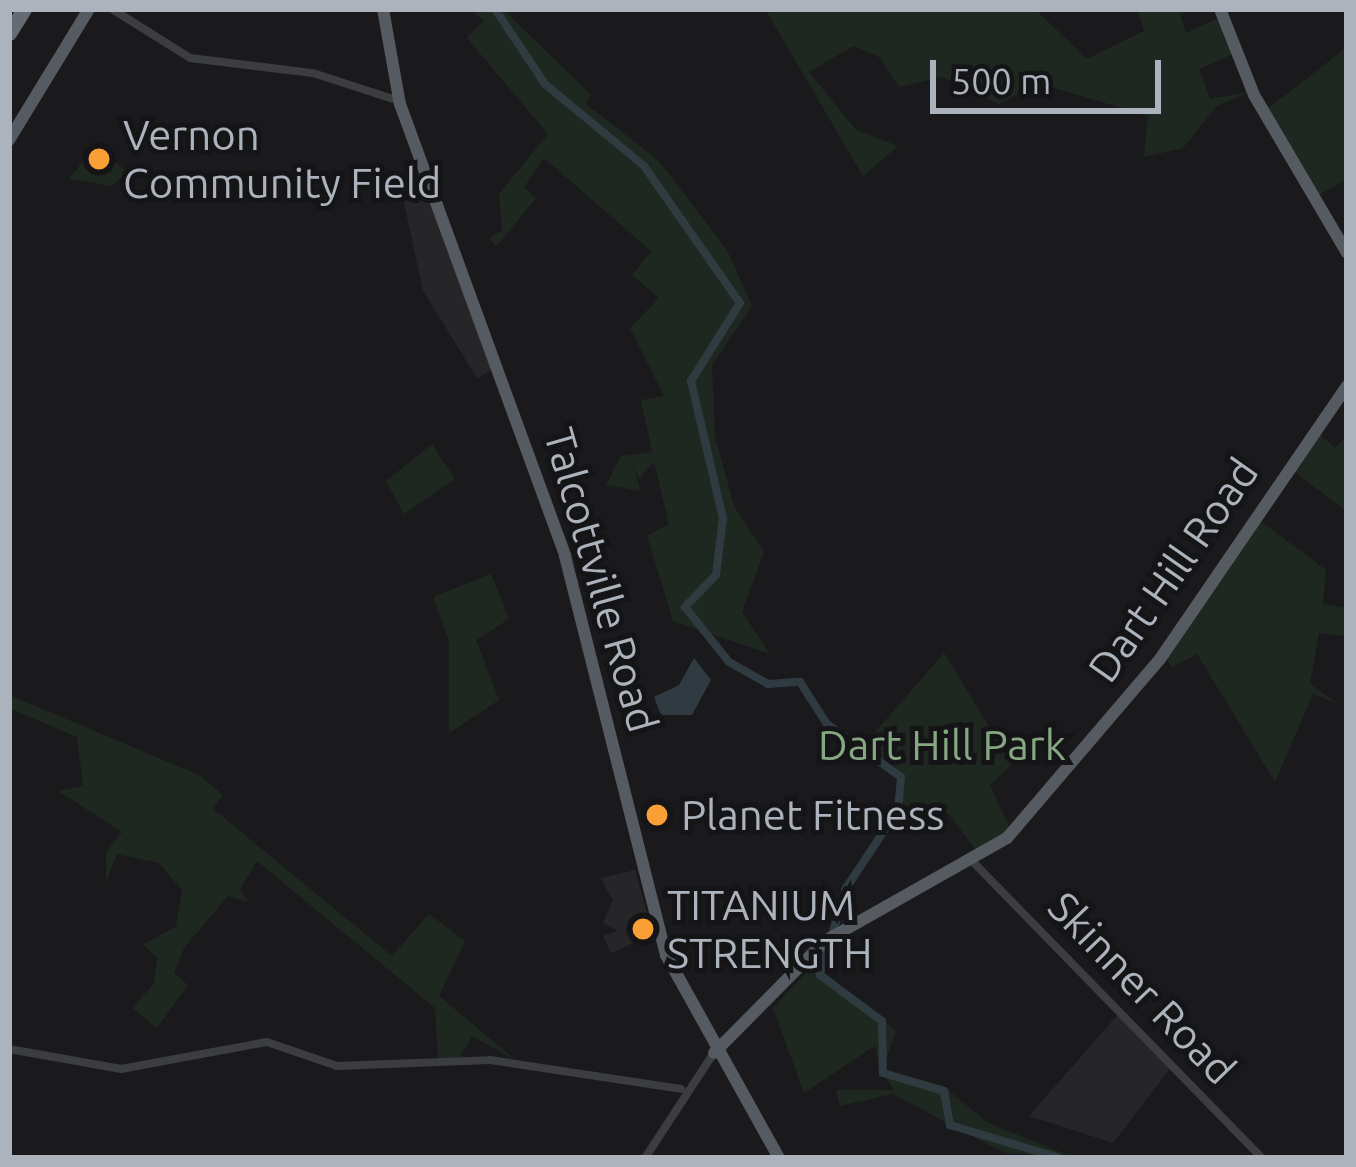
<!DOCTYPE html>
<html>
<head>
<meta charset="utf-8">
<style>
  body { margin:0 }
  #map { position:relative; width:1356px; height:1167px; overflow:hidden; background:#1a1a1c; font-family:Ubuntu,sans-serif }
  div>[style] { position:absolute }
  .built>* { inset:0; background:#262629 }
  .green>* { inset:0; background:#1f2820 }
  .water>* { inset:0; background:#2f3b41 }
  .river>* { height:8px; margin:-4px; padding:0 4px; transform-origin:4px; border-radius:4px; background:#2f3b41 }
  .minor>* { height:8px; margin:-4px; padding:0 4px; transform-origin:4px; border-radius:4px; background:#3b3d41 }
  .major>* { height:12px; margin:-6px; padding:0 6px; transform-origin:6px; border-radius:6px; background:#565a61 }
  .highway>* { height:15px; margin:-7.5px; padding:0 7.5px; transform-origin:7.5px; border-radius:7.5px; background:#666b73 }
  .dots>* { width:33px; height:33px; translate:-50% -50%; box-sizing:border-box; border:6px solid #151517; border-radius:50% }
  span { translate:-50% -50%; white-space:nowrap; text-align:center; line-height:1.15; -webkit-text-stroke:10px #151517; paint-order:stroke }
  .poi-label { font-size:42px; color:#acb3bc }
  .left { translate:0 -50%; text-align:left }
  .street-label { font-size:42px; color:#acb3bc }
  .park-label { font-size:42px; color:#85a882 }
  .frame { position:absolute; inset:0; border:12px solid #acb3bc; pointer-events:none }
  .scale { position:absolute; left:930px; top:60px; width:231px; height:54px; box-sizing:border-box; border:6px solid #acb3bc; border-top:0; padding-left:15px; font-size:36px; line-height:42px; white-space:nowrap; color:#acb3bc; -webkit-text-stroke:9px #151517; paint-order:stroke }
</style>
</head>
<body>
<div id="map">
  <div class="built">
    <i style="clip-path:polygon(427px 177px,497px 367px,477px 378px,423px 291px,403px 198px)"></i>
    <i style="clip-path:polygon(635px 870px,653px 934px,611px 953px,603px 936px,618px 931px,603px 923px,613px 900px,600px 878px)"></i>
    <i style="clip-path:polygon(1121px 1011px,1173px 1065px,1113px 1143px,1029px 1116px)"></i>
  </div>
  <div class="green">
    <i style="clip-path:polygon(471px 9px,503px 9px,591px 95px,585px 103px,658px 160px,727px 250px,752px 306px,712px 365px,715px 437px,734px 506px,764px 552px,742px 612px,770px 654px,673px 621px,647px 536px,669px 524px,654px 462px,639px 478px,632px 464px,641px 491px,606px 485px,621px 456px,652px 452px,641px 400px,664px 396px,630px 328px,659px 298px,632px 275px,651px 251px,544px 158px,524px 187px,536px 198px,496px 247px,489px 238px,502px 231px,499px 194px,548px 134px,467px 38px,483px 21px)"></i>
    <i style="clip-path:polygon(765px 9px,1035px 9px,1087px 59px,1144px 31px,1137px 9px,1190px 9px,1180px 14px,1186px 33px,1219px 18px,1233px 54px,1199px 69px,1210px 99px,1249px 92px,1217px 106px,1183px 148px,1144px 157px,1148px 116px,1039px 83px,999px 104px,942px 77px,899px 87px,879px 57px,853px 46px,809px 72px,856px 130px,898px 146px,863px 176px)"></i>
    <i style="clip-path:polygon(1347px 47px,1347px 179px,1317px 196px,1266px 110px)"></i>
    <i style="clip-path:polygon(95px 146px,128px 172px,112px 186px,69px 179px)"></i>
    <i style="clip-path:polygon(1317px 432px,1335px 448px,1347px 436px,1347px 512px,1290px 468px)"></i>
    <i style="clip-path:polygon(432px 444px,455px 479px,404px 514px,386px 481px)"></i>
    <i style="clip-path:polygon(1255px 517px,1326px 570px,1323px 604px,1347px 608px,1346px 636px,1319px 633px,1310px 684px,1338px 704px,1313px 694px,1275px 782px,1197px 654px,1172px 667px,1165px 657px)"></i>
    <i style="clip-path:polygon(491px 574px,509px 619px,476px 640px,499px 700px,449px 733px,449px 641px,433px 597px)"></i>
    <i style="clip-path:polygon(944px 653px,1012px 764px,990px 785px,1010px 829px,981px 857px,948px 813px,911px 827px,897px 811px,900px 775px,888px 757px,872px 765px,864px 745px)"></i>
    <i style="clip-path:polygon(9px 695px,199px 775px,223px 795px,213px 809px,392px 956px,429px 914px,465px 941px,439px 996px,518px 1062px,472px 1036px,459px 1059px,438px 1060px,435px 1008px,257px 861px,240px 889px,248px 902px,228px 896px,184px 948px,174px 973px,188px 985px,157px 1028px,132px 1008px,154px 984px,157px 958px,143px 944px,176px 927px,182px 890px,159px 863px,117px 854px,106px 883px,106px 852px,122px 832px,58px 791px,83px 786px,77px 737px,9px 708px)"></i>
    <i style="clip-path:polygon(832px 945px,820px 977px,896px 1030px,883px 1070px,943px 1086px,988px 1123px,1075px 1158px,1004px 1153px,893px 1094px,840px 1106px,836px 1090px,894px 1090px,879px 1068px,875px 1046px,804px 1093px,773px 1008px)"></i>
  </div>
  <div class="water">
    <i style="clip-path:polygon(694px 658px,711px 680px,692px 715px,661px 715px,654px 697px,679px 685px)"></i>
  </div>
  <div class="river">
    <i style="left:495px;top:9px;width:90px;rotate:56.3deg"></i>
    <i style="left:545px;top:84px;width:129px;rotate:39.6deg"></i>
    <i style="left:644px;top:166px;width:167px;rotate:55deg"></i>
    <i style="left:740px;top:303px;width:92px;rotate:122.1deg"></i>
    <i style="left:691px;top:381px;width:141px;rotate:76.9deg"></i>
    <i style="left:723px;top:518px;width:57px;rotate:97deg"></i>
    <i style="left:716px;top:575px;width:45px;rotate:134.1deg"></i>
    <i style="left:685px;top:607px;width:70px;rotate:51.3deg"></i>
    <i style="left:729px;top:662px;width:45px;rotate:29.4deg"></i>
    <i style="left:768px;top:684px;width:32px;rotate:-4deg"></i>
    <i style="left:800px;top:682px;width:50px;rotate:57.3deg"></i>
    <i style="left:827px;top:724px;width:91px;rotate:35.6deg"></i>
    <i style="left:901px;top:777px;width:33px;rotate:95deg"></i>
    <i style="left:898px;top:810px;width:94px;rotate:123.7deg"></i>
    <i style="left:846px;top:888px;width:91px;rotate:106.6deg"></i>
    <i style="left:820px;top:975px;width:77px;rotate:36.6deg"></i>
    <i style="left:882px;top:1021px;width:52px;rotate:88.9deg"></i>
    <i style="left:883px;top:1073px;width:64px;rotate:16.4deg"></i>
    <i style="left:944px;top:1091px;width:35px;rotate:80deg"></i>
    <i style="left:950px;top:1125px;width:114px;rotate:16.8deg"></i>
  </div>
  <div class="minor">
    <i style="left:112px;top:9px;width:92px;rotate:32.1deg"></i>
    <i style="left:190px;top:58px;width:124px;rotate:7deg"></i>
    <i style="left:313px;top:73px;width:90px;rotate:18deg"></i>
    <i style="left:975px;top:864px;width:411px;rotate:45.7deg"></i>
    <i style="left:9px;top:1049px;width:114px;rotate:10.1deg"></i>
    <i style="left:121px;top:1069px;width:148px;rotate:-10.5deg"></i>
    <i style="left:267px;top:1042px;width:74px;rotate:18.9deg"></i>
    <i style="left:337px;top:1066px;width:153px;rotate:-2.2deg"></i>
    <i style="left:490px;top:1060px;width:193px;rotate:8.6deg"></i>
    <i style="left:645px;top:1158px;width:124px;rotate:-56.8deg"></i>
  </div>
  <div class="major">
    <i style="left:383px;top:9px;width:97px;rotate:79.9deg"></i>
    <i style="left:400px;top:104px;width:481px;rotate:69.9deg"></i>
    <i style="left:565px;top:556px;width:412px;rotate:75.8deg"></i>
    <i style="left:666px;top:955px;width:232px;rotate:60.9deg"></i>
    <i style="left:1220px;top:9px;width:92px;rotate:68.4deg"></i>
    <i style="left:1254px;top:95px;width:183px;rotate:59.5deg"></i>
    <i style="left:9px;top:140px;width:153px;rotate:-58.6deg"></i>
    <i style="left:714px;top:1053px;width:158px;rotate:-45.3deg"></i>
    <i style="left:825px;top:941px;width:209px;rotate:-29.5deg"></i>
    <i style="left:1007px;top:838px;width:235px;rotate:-49.5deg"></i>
    <i style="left:1160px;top:659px;width:331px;rotate:-55.6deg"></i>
  </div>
  <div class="highway">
    <i style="left:9px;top:33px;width:28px;rotate:-58deg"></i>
  </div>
  <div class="dots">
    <i style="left:99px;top:159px;background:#f99f35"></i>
    <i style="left:657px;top:815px;background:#f99f35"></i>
    <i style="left:643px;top:929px;background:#f99f35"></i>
  </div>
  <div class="poi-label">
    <span class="left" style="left:123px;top:159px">Vernon<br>Community Field</span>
    <span class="left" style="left:681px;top:815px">Planet Fitness</span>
    <span class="left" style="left:667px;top:929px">TITANIUM<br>STRENGTH</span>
  </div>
  <div class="street-label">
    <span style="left:1173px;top:570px;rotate:-55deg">Dart Hill Road</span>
    <span style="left:601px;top:580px;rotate:74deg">Talcottville Road</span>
    <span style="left:1142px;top:988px;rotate:46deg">Skinner Road</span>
  </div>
  <div class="park-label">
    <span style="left:942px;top:745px">Dart Hill Park</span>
  </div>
  <div class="frame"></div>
  <div class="scale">500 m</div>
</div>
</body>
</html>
